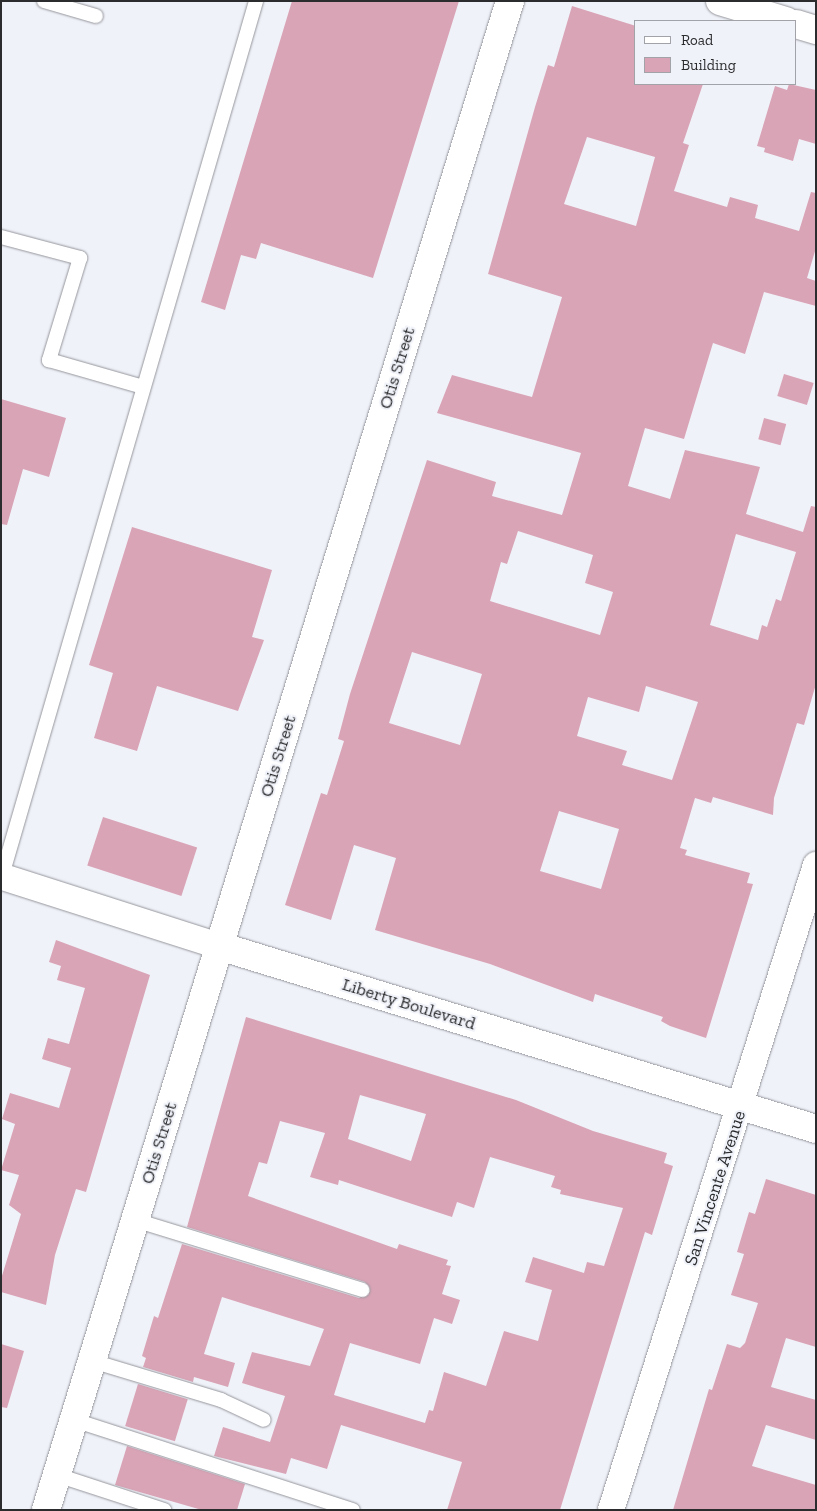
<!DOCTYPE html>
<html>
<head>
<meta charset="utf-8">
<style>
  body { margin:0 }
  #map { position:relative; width:817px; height:1511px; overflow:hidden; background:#f0f2f9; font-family:"Zilla Slab",serif }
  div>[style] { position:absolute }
  .building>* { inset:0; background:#d9a4b6; transform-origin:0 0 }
  .roads { filter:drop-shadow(0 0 1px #94969c) drop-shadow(0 0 1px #94969c) }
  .lane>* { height:14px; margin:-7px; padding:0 7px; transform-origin:7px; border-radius:7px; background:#fff }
  .street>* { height:26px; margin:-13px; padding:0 13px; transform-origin:13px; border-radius:13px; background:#fff }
  .secondary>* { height:28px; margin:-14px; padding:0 14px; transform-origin:14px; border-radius:14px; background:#fff }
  span { translate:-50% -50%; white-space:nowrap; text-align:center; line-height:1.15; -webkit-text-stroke:4px #f0f2f9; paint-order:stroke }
  .street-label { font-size:18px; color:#2b2c2e }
  .frame { position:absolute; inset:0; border:2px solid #2b2c2e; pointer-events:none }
  .legend { position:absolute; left:634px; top:20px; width:162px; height:65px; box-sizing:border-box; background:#f0f2f9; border:1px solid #a1a3a8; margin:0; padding:6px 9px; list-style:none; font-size:15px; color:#2b2c2e }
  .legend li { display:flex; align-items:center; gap:10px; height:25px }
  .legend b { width:25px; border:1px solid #a1a3a8 }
</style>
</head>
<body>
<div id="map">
  <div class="building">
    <i style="clip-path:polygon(292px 1px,459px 1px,373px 278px,261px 243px,256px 259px,241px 255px,225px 310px,201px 302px)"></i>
    <i style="clip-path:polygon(evenodd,572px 6px,636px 26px,636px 84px,703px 84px,683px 143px,689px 145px,674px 191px,727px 207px,730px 197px,758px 205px,755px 218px,799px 231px,811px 192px,816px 193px,816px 248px,807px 278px,816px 281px,816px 306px,764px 292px,745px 354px,713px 343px,684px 439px,645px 428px,628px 486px,670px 499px,685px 450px,760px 467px,746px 514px,803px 532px,811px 506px,816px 507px,816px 684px,804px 725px,797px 723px,774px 798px,773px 815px,713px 797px,711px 803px,695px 798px,680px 848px,687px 850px,685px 855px,750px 873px,747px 883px,753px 884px,706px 1038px,670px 1026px,661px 1021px,663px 1017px,595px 994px,593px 1002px,490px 964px,375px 930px,396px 858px,354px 845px,331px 920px,285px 905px,321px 793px,327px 795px,344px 741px,338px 739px,350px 694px,427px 460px,496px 482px,492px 496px,562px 515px,581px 453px,437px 413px,452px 375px,532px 397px,562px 297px,488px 274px,535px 107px,548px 65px,554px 67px,572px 6px,587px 137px,655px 157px,636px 226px,564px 204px,587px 137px,572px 6px,518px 531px,593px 555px,585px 583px,613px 592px,600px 635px,490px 601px,501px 562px,507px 564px,518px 531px,572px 6px,736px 534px,796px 552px,781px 601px,776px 599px,767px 627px,762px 625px,758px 640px,710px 625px,736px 534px,572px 6px,412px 652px,482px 674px,460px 745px,389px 723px,412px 652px,572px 6px,646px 686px,698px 702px,672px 780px,622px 765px,627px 751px,577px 736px,588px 697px,639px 712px,646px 686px,572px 6px,559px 811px,619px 829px,601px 889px,540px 871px,559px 811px)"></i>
    <i style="clip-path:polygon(789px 84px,816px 90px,816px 144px,799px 139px,793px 161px,764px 152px,765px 148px,757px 146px,775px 86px,787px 90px)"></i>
    <i style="left:784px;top:374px;width:31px;height:23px;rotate:17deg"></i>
    <i style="clip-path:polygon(1px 399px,66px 418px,49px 477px,23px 469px,7px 525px,1px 524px)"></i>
    <i style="left:764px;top:418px;width:23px;height:22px;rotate:15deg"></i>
    <i style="clip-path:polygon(132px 527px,272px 570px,252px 637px,264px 640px,238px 711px,157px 686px,137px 751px,94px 738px,113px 673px,89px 665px)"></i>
    <i style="left:103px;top:817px;width:99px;height:51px;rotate:18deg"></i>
    <i style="clip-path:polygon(56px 940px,150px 975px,86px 1192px,76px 1189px,55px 1255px,46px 1305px,1px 1292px,1px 1279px,21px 1214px,9px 1205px,19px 1175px,1px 1170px,15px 1124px,2px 1119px,10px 1093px,59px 1108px,71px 1068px,42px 1059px,48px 1038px,69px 1044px,85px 988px,57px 980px,61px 966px,49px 962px)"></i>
    <i style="clip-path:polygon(evenodd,246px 1017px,516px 1100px,593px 1131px,667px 1153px,664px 1163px,673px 1166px,652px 1235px,645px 1232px,560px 1510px,447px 1510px,462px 1462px,341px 1425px,327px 1469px,291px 1458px,286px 1474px,214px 1456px,223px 1427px,270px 1442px,285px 1396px,242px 1383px,252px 1352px,310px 1366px,324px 1329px,222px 1297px,204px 1354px,235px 1363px,228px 1387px,194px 1377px,193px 1382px,143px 1367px,146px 1358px,142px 1356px,154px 1316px,158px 1318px,182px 1244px,359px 1298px,370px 1292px,365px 1282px,187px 1227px,246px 1017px,360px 1095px,426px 1114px,411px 1161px,348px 1139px,360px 1095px,246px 1017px,280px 1121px,325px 1133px,310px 1177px,338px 1185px,339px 1180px,452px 1217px,457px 1202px,474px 1208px,490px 1157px,555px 1176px,551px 1187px,561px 1190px,560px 1194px,623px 1208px,604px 1266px,587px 1262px,584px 1273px,533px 1257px,525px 1282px,552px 1290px,538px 1341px,504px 1331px,486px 1386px,444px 1372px,433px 1411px,429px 1410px,425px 1423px,334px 1395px,350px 1343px,420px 1364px,434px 1318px,452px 1324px,460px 1300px,442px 1294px,451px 1266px,446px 1265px,448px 1260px,399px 1244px,397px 1249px,248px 1196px,259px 1162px,267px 1164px,280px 1121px)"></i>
    <i style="clip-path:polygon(766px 1179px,816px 1195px,816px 1347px,786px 1338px,771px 1387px,816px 1400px,816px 1440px,766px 1425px,752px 1466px,816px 1485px,816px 1510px,673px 1510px,709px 1389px,712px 1390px,727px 1344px,740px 1348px,745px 1343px,758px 1303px,731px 1295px,744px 1254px,737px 1252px,749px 1212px,755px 1214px)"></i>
    <i style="clip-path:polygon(1px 1344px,24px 1351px,7px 1408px,1px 1407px)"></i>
    <i style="left:138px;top:1384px;width:52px;height:44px;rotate:17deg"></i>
    <i style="clip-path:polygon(127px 1446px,245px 1484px,237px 1510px,202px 1510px,115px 1485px)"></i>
  </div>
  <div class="roads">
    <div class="lane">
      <i style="left:44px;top:1px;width:54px;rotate:16.1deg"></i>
      <i style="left:1px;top:237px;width:82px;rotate:14.9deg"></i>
      <i style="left:80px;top:258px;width:107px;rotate:106.9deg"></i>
      <i style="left:49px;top:360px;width:98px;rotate:16deg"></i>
      <i style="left:1px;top:879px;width:914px;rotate:-73.8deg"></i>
      <i style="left:135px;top:1220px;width:238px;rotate:17.1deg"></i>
      <i style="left:92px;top:1361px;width:135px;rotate:16.8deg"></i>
      <i style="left:221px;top:1400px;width:47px;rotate:24.9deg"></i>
      <i style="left:74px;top:1420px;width:293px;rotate:17.9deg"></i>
      <i style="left:57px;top:1475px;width:113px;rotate:18.1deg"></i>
    </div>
    <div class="street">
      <i style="left:3px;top:877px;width:227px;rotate:17.7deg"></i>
      <i style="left:611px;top:1510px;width:677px;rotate:-72.37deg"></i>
    </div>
    <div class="secondary">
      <i style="left:720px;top:1px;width:69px;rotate:16.9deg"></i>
      <i style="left:796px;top:24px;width:21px;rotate:17deg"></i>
      <i style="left:219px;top:946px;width:624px;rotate:17.04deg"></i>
      <i style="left:46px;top:1510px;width:1579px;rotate:-72.91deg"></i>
    </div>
  </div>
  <div class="street-label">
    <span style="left:397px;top:368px;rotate:-73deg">Otis Street</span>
    <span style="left:278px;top:756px;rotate:-73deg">Otis Street</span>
    <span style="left:409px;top:1004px;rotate:17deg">Liberty Boulevard</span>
    <span style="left:159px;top:1143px;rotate:-73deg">Otis Street</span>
    <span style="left:715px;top:1188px;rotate:-72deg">San Vincente Avenue</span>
  </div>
  <div class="frame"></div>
  <ul class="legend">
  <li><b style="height:6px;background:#fff"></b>Road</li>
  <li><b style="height:14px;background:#d9a4b6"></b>Building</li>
  </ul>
</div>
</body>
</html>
